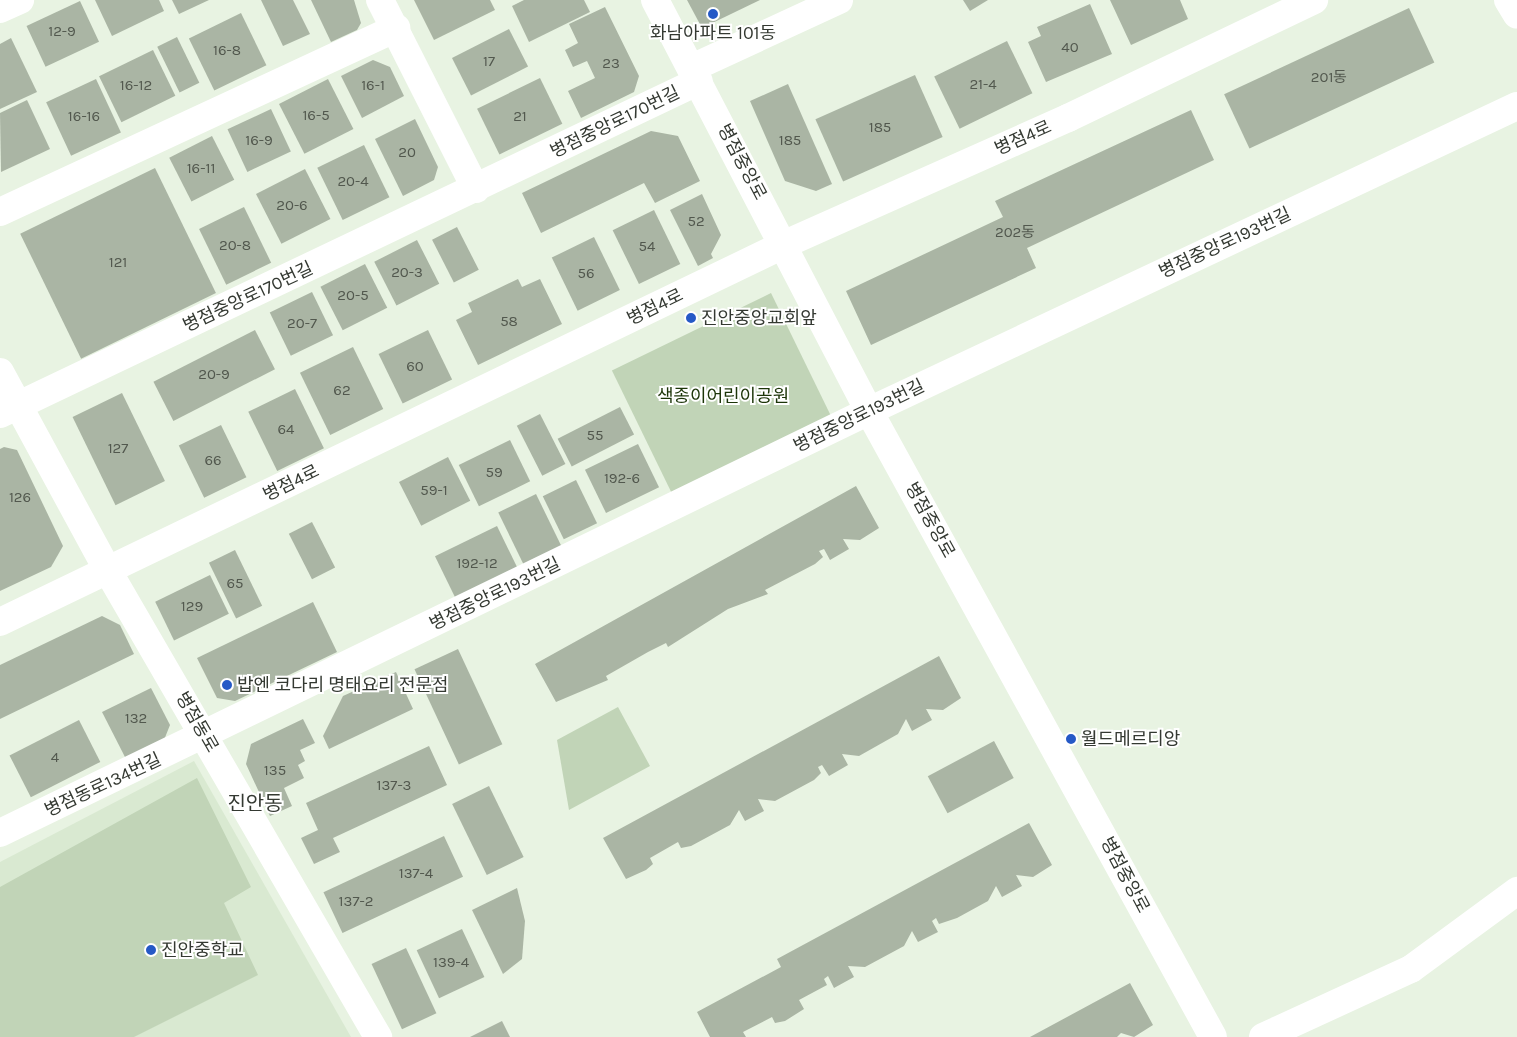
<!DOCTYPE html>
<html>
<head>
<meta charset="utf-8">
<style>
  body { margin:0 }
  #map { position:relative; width:1517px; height:1037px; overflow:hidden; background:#e8f3e2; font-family:Karla,"Noto Sans KR",sans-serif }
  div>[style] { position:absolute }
  .built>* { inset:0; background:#d9e9d1 }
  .green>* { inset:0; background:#c1d4b7; transform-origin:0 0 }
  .building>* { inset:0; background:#aab5a4; transform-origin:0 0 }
  .street>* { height:28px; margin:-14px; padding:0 14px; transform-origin:14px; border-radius:14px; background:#fff }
  .secondary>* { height:28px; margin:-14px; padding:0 14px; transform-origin:14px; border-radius:14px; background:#fff }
  .dots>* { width:14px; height:14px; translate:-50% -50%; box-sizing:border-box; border:2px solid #fff; border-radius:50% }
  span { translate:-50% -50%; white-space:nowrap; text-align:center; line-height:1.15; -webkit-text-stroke:4px #fff; paint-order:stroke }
  .number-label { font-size:15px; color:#52584e }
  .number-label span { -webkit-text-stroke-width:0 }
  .poi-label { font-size:18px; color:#343932 }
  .left { translate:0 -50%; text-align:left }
  .street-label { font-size:18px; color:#343932 }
  .park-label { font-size:18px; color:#1c3508 }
  .quarter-label { font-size:20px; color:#343932 }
</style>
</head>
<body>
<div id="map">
  <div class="built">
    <i style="clip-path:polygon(194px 761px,351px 1037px,0 1037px,0 862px)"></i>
  </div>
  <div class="green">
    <i style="left:771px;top:293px;width:143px;height:177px;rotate:64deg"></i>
    <i style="clip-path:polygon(618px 707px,650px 766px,569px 810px,557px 740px)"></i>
    <i style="clip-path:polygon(197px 778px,251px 887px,224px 903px,258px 975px,134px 1037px,0 1037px,0 887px)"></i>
  </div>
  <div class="building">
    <i style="clip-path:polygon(95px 0,159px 0,164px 11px,112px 36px)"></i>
    <i style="clip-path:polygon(172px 0,209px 0,179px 14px)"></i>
    <i style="clip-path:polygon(261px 0,293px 0,310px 34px,283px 46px)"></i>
    <i style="clip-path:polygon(311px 0,354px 0,361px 23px,357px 30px,331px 42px)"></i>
    <i style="clip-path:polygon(414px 0,490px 0,495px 10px,434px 40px)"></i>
    <i style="clip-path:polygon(524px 0,584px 0,590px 12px,529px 42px,512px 6px)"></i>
    <i style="clip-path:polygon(687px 0,760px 0,702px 28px)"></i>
    <i style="clip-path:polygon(963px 0,988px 0,970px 11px)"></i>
    <i style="clip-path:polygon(1110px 0,1180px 0,1188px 19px,1131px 45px)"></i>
    <i style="left:80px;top:1px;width:45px;height:59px;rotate:65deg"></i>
    <i style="clip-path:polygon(1090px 4px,1112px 54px,1046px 82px,1028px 42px,1041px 36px,1037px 27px)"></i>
    <i style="clip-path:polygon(605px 7px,639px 76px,634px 92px,581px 118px,568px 91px,595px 78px,587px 61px,573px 67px,565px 50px,578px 43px,569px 24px)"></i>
    <i style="left:1409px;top:8px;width:60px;height:204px;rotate:65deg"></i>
    <i style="left:241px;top:13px;width:58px;height:58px;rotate:64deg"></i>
    <i style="left:509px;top:29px;width:42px;height:64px;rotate:63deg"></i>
    <i style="left:177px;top:37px;width:51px;height:22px;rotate:64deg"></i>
    <i style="clip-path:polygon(11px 38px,37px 92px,0 109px,0 44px)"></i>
    <i style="left:1007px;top:41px;width:58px;height:81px;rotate:64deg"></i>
    <i style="left:153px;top:50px;width:51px;height:60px;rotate:64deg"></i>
    <i style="clip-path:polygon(373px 60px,390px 67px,404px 96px,362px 118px,341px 76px)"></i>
    <i style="left:915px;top:75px;width:68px;height:109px;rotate:66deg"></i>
    <i style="left:540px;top:78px;width:51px;height:70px;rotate:64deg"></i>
    <i style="left:96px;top:79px;width:59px;height:55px;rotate:65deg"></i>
    <i style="left:328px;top:79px;width:56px;height:55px;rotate:63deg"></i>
    <i style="clip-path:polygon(788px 84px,832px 184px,816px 191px,785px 181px,750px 101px)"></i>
    <i style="clip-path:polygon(27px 100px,50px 149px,1px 172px,0 113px)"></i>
    <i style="left:271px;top:109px;width:47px;height:48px;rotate:65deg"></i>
    <i style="clip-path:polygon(1191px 110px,1214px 160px,1027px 248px,1036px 268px,871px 345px,846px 291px,1003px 217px,995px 201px)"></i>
    <i style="clip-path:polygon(415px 119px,438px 167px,434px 180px,403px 196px,375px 139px)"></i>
    <i style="clip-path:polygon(651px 131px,678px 136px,700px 181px,655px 203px,644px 183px,541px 233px,522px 193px)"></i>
    <i style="left:212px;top:136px;width:49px;height:48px;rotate:63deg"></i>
    <i style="left:364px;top:145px;width:58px;height:52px;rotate:64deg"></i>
    <i style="left:155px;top:168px;width:139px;height:150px;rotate:64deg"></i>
    <i style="left:305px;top:169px;width:56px;height:55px;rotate:63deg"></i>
    <i style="clip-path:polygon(702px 194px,721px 235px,711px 254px,713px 258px,698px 266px,670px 210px)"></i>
    <i style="left:244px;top:207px;width:62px;height:50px;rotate:64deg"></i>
    <i style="left:654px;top:210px;width:60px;height:46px;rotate:64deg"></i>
    <i style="left:457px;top:227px;width:48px;height:28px;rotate:63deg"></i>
    <i style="left:594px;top:237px;width:59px;height:47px;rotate:64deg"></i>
    <i style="left:417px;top:240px;width:49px;height:48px;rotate:63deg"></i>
    <i style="left:365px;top:264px;width:49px;height:50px;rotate:63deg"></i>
    <i style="clip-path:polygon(518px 279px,522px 287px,540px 279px,562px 324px,478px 365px,456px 320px,472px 312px,468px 303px)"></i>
    <i style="left:312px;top:292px;width:48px;height:47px;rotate:64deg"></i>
    <i style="left:255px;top:330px;width:44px;height:114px;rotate:63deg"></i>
    <i style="left:428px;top:330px;width:55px;height:55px;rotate:64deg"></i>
    <i style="left:353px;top:347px;width:69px;height:59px;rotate:64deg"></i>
    <i style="left:295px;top:389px;width:66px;height:52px;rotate:64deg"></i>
    <i style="left:122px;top:393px;width:98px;height:55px;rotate:64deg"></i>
    <i style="left:620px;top:407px;width:31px;height:70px;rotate:63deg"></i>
    <i style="left:540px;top:414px;width:56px;height:26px;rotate:63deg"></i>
    <i style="left:221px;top:425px;width:58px;height:47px;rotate:64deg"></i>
    <i style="left:510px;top:440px;width:46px;height:57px;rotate:64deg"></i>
    <i style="left:638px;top:444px;width:48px;height:59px;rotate:64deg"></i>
    <i style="clip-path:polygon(4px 447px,17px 450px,63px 546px,51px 567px,0 591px,0 449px)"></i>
    <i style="left:448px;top:457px;width:49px;height:55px;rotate:63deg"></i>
    <i style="left:576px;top:480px;width:48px;height:37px;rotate:64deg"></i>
    <i style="clip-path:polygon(856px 486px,879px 528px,860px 540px,843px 539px,849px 549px,830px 560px,824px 549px,819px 551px,823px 557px,815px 564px,765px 590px,768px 594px,728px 609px,668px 647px,666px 643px,648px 652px,606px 676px,608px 680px,556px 702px,535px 664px)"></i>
    <i style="left:536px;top:494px;width:62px;height:42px;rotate:64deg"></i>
    <i style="left:312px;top:522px;width:51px;height:26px;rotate:63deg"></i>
    <i style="left:497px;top:526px;width:51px;height:69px;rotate:64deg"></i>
    <i style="left:235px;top:550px;width:62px;height:29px;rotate:64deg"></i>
    <i style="left:210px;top:575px;width:43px;height:61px;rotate:64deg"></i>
    <i style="clip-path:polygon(313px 602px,337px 652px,235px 701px,217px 698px,197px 658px)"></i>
    <i style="clip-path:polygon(102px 616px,120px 625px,134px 654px,0 719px,0 665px)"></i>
    <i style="left:458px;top:649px;width:105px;height:48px;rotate:65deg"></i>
    <i style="clip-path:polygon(939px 656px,961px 698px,943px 710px,926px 709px,932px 720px,912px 731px,906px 719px,898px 734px,859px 756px,842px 754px,848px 765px,829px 776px,822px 765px,818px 767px,821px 773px,814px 780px,775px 801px,758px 799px,764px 811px,745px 821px,739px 810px,730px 825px,691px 846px,681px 848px,678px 842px,650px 858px,653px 864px,646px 870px,626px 879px,603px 838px)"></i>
    <i style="clip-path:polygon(396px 672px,413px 709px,329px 749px,323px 736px,343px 696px)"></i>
    <i style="clip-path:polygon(151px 688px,170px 725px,164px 740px,126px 759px,102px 712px)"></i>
    <i style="clip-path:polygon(303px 719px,315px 743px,300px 750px,305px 761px,298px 765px,304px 778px,284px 788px,292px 806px,270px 816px,246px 764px,251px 744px)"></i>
    <i style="left:79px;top:720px;width:47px;height:78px;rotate:63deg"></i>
    <i style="left:994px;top:741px;width:42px;height:75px;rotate:62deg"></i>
    <i style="clip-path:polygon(429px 746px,447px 785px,333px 838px,340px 852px,314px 864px,301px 838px,318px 830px,306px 803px)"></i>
    <i style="left:489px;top:786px;width:79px;height:41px;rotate:64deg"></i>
    <i style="clip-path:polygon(1029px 823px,1052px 865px,1033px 877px,1016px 875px,1022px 886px,1002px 897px,996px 886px,988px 901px,957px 918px,939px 924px,936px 918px,932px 921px,938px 932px,918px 942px,912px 931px,904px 946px,865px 967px,848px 966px,854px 977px,834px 988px,828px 976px,824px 979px,827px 985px,799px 1000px,804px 1009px,785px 1021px,775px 1023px,772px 1017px,743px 1032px,746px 1037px,710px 1037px,697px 1012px,781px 967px,777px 959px)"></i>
    <i style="left:444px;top:836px;width:45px;height:133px;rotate:65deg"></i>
    <i style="clip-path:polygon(517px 888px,525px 921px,522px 959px,503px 974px,472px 910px)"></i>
    <i style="left:462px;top:929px;width:53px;height:50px;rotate:65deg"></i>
    <i style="left:406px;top:948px;width:72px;height:38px;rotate:65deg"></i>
    <i style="clip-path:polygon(1130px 983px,1153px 1025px,1134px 1037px,1121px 1033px,1117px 1037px,1030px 1037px)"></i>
    <i style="clip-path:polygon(502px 1021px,510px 1037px,470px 1037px)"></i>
  </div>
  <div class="street">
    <i style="left:380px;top:0;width:212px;rotate:63.1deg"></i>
    <i style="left:1508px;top:0;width:17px;rotate:59deg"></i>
    <i style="left:0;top:9px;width:22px;rotate:-24deg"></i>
    <i style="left:692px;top:68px;width:162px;rotate:-24.8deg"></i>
    <i style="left:0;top:212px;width:437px;rotate:-24.9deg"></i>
    <i style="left:0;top:372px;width:226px;rotate:61.5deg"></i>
    <i style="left:108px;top:571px;width:539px;rotate:59.91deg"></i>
    <i style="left:0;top:414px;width:774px;rotate:-25.47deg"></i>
    <i style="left:0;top:622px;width:871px;rotate:-25.71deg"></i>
    <i style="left:785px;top:244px;width:310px;rotate:-24deg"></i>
    <i style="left:1068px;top:118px;width:273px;rotate:-25.6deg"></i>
    <i style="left:0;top:833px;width:966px;rotate:-25.9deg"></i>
    <i style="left:869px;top:411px;width:716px;rotate:-25.21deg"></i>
    <i style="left:1263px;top:1037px;width:163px;rotate:-24.7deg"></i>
    <i style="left:1411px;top:969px;width:132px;rotate:-36.3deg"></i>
  </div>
  <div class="secondary">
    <i style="left:655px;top:0;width:463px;rotate:62.5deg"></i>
    <i style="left:869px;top:411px;width:714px;rotate:61.21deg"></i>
  </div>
  <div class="dots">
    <i style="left:713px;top:14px;background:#2559c6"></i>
    <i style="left:691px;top:318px;background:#2559c6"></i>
    <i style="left:227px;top:685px;background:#2559c6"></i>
    <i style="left:1071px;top:739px;background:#2559c6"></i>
    <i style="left:151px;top:950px;background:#2559c6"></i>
  </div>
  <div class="number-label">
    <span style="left:62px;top:32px">12-9</span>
    <span style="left:1070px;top:48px">40</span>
    <span style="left:227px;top:51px">16-8</span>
    <span style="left:489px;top:62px">17</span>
    <span style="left:611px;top:64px">23</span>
    <span style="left:1329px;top:78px">201동</span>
    <span style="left:983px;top:85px">21-4</span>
    <span style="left:136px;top:86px">16-12</span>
    <span style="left:373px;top:86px">16-1</span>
    <span style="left:316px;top:116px">16-5</span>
    <span style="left:84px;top:117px">16-16</span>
    <span style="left:520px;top:117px">21</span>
    <span style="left:880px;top:128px">185</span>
    <span style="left:259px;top:141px">16-9</span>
    <span style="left:790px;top:141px">185</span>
    <span style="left:407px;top:153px">20</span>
    <span style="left:201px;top:169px">16-11</span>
    <span style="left:353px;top:182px">20-4</span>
    <span style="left:292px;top:206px">20-6</span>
    <span style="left:696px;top:222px">52</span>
    <span style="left:1015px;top:233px">202동</span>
    <span style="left:235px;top:246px">20-8</span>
    <span style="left:647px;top:247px">54</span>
    <span style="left:118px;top:263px">121</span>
    <span style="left:407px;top:273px">20-3</span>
    <span style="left:586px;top:274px">56</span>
    <span style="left:353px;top:296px">20-5</span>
    <span style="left:509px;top:322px">58</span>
    <span style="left:302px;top:324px">20-7</span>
    <span style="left:415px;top:367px">60</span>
    <span style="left:214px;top:375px">20-9</span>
    <span style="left:342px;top:391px">62</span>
    <span style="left:286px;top:430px">64</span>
    <span style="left:595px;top:436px">55</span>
    <span style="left:118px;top:449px">127</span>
    <span style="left:213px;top:461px">66</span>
    <span style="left:494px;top:473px">59</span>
    <span style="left:622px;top:479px">192-6</span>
    <span style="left:434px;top:491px">59-1</span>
    <span style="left:20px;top:498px">126</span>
    <span style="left:477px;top:564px">192-12</span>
    <span style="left:235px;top:584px">65</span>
    <span style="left:192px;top:607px">129</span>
    <span style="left:136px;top:719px">132</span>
    <span style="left:55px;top:758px">4</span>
    <span style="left:275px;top:771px">135</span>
    <span style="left:394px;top:786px">137-3</span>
    <span style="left:416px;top:874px">137-4</span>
    <span style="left:356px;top:902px">137-2</span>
    <span style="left:451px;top:963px">139-4</span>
  </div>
  <div class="poi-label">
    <span style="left:713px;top:33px">화남아파트 101동</span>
    <span class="left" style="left:701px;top:318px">진안중앙교회앞</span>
    <span class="left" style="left:237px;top:685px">밥엔 코다리 명태요리 전문점</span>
    <span class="left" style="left:1081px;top:739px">월드메르디앙</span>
    <span class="left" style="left:161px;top:950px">진안중학교</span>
  </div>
  <div class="street-label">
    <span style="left:615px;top:122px;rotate:-26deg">병점중앙로170번길</span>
    <span style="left:1023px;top:138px;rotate:-24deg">병점4로</span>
    <span style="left:742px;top:162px;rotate:62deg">병점중앙로</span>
    <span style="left:1225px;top:243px;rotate:-25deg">병점중앙로193번길</span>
    <span style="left:248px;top:297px;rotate:-25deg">병점중앙로170번길</span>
    <span style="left:655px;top:307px;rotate:-26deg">병점4로</span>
    <span style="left:859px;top:416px;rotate:-26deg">병점중앙로193번길</span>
    <span style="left:291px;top:483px;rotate:-26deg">병점4로</span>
    <span style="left:930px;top:520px;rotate:61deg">병점중앙로</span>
    <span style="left:495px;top:594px;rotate:-26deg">병점중앙로193번길</span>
    <span style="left:197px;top:722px;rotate:60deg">병점동로</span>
    <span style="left:103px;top:785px;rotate:-25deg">병점동로134번길</span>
    <span style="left:1125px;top:875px;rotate:62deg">병점중앙로</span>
  </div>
  <div class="park-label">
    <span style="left:723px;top:396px">색종이어린이공원</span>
  </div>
  <div class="quarter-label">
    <span style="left:255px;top:803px">진안동</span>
  </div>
</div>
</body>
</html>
